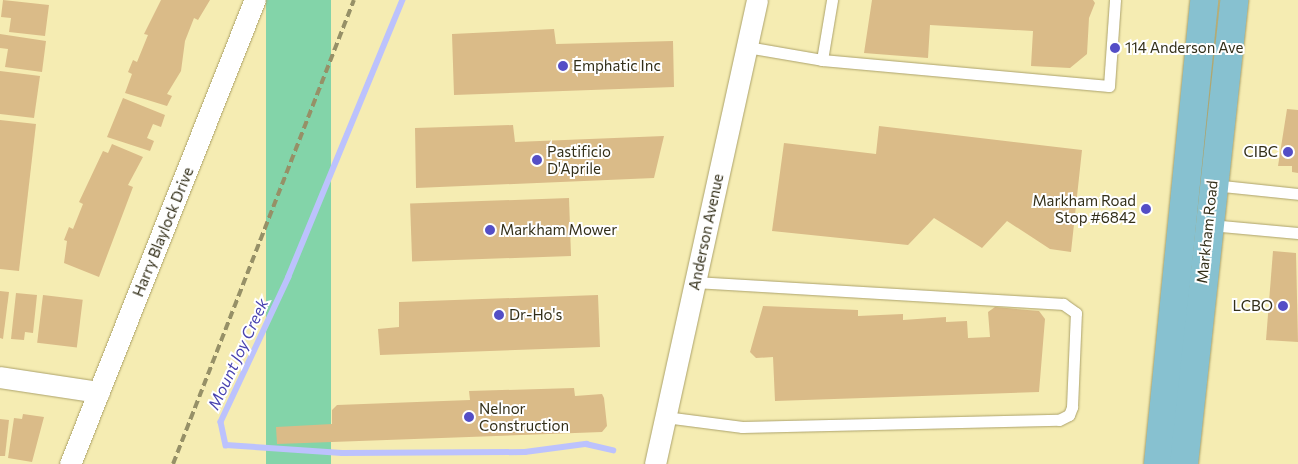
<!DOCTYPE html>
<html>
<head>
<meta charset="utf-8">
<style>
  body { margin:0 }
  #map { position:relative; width:1298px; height:464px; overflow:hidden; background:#f5ecb2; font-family:Commissioner,sans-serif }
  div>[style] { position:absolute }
  .green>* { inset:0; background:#83d4a9; transform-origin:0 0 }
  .stream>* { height:5.5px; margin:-2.75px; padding:0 2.75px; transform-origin:2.75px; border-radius:2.75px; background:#bcc2fd }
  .building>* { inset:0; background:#dabb88; transform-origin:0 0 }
  .roads { filter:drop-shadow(0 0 1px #aca26b) drop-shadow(0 0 1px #aca26b) }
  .lane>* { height:11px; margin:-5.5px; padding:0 5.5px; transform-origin:5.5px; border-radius:5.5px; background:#fff }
  .street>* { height:21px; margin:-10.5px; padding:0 10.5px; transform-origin:10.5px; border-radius:10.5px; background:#fff }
  .primary>* { height:28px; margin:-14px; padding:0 14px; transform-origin:14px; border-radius:14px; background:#87c1d0 }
  .rail>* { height:4px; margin-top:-2px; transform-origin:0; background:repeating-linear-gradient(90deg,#969067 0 8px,transparent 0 12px) }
  .dots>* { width:14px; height:14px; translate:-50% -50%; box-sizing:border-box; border:2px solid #fff; border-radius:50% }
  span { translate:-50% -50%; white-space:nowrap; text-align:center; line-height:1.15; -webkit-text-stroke:4px #fff; paint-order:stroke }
  .poi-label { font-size:15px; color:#332f19 }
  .left { translate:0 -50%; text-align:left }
  .right { translate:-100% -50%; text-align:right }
  .street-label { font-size:15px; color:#332f19 }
  .water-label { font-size:16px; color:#4842af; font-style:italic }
</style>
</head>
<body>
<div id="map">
  <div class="green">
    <i style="left:266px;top:0;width:65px;height:498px"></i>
  </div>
  <div class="stream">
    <i style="left:403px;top:0;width:300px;rotate:112.4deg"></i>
    <i style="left:289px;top:277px;width:160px;rotate:115.1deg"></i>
    <i style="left:221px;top:422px;width:24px;rotate:78deg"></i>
    <i style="left:226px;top:445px;width:116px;rotate:3.9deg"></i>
    <i style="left:342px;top:453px;width:183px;rotate:-0.3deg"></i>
    <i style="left:525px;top:452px;width:62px;rotate:-7.5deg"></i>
    <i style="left:586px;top:444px;width:28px;rotate:13deg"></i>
  </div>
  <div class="building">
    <i style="clip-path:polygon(3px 0,49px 5px,45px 36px,9px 32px,11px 18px,1px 17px)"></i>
    <i style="clip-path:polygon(161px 0,210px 0,198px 20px,194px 18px,185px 41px,181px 71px,167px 94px,172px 96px,167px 106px,125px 93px,132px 74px,128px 72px,133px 60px,137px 62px,148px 35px,144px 34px)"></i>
    <i style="clip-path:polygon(872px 0,1093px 0,1095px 3px,1089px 18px,1087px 54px,1070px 68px,1031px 66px,1033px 31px,930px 25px,928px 58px,864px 53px)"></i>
    <i style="clip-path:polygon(554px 29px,556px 44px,673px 41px,674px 87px,454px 95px,452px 34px)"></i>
    <i style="clip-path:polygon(0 34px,46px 41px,42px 72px,5px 67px,8px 49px,0 48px)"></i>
    <i style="clip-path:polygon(0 71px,40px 76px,34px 118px,0 114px)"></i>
    <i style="clip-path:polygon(123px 98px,165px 115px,161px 127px,153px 124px,147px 138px,154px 141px,150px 151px,107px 137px)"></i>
    <i style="clip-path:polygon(1287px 109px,1298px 110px,1298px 173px,1292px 172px,1292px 166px,1278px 166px)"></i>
    <i style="clip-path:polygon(0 120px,36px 124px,19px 271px,0 269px)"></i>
    <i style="clip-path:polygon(513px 125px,515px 142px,664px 136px,654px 178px,416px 188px,415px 128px)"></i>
    <i style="clip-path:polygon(879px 126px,1082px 150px,1071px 252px,1050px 249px,1007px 221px,982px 248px,934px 218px,908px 245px,772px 231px,784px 143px,876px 154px)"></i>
    <i style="clip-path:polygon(112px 144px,143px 157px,128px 185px,133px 187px,99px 277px,64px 263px,67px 241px,64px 240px,69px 227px,73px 229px,83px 204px,79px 202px,103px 151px,108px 153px)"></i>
    <i style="left:569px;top:198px;width:58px;height:159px;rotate:88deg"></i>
    <i style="clip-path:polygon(1273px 251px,1296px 253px,1298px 342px,1266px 340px)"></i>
    <i style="clip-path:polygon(0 291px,9px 292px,3px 339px,0 338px)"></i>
    <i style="clip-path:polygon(16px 293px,37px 295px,33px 333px,25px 332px,24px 340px,11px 339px)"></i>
    <i style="left:43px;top:295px;width:40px;height:48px;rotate:7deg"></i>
    <i style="clip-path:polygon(598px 295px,600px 347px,380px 355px,378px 329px,399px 327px,399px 302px)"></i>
    <i style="clip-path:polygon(763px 306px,858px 310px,858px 316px,903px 314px,903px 320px,946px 317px,946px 322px,967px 321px,968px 338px,990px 337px,988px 312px,995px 307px,1039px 311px,1045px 319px,1039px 392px,775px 401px,773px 357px,756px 358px,750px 352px)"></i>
    <i style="clip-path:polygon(574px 388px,575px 396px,602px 394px,604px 398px,607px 426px,602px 432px,277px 444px,276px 427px,332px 424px,332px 410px,337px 405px,470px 400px,469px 391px)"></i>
    <i style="clip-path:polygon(23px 414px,44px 417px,32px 462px,8px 458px,14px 418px,22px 419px)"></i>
    <i style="clip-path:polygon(0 419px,9px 420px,5px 456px,0 456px)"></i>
  </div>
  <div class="roads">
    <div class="lane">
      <i style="left:747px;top:47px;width:76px;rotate:9.8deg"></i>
      <i style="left:822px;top:60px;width:288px;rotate:5.2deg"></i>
      <i style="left:1109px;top:86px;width:86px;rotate:-86deg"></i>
      <i style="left:822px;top:60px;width:61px;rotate:-80.5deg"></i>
      <i style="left:1213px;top:185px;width:85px;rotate:6deg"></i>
      <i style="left:1210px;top:225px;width:88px;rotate:5.2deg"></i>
      <i style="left:665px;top:417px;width:78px;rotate:7.4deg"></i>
      <i style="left:742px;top:427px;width:317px;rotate:-1.3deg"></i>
      <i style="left:1059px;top:420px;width:11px;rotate:-27deg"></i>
      <i style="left:1069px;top:415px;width:9px;rotate:-69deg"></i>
      <i style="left:1072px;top:407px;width:94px;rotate:-87.6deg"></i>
      <i style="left:1076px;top:313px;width:16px;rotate:-145deg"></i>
      <i style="left:1063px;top:304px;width:368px;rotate:-176.6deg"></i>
    </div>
    <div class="street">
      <i style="left:0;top:377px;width:100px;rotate:8.6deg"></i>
      <i style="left:70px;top:464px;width:500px;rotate:-68.3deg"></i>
      <i style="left:655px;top:464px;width:475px;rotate:-77.6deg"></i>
    </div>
    <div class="primary">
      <i style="left:1158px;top:464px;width:466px;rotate:-84.3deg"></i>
      <i style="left:1184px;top:464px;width:467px;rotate:-83.8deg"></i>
    </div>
  </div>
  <div class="rail">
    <i style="left:173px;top:464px;width:498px;rotate:-68.7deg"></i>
  </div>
  <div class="dots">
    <i style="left:1115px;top:48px;background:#544ec6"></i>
    <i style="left:563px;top:66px;background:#544ec6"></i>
    <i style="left:1288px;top:152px;background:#544ec6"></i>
    <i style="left:537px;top:160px;background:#544ec6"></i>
    <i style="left:1146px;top:209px;background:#544ec6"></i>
    <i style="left:490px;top:230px;background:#544ec6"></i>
    <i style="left:1283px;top:306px;background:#544ec6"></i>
    <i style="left:499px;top:315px;background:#544ec6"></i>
    <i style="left:469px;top:417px;background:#544ec6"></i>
  </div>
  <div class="poi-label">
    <span class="left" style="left:1125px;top:48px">114 Anderson Ave</span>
    <span class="left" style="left:573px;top:66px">Emphatic Inc</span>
    <span class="left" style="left:547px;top:160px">Pastificio<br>D'Aprile</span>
    <span class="right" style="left:1278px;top:152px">CIBC</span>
    <span class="right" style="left:1136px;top:209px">Markham Road<br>Stop #6842</span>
    <span class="left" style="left:500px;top:230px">Markham Mower</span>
    <span class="right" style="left:1273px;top:306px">LCBO</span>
    <span class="left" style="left:509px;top:315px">Dr-Ho's</span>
    <span class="left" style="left:479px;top:417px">Nelnor<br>Construction</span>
  </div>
  <div class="street-label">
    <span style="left:163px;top:232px;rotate:-68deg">Harry Blaylock Drive</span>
    <span style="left:706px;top:232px;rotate:-78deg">Anderson Avenue</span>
    <span style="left:1207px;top:232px;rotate:-84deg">Markham Road</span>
  </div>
  <div class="water-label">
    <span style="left:238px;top:354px;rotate:-65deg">Mount Joy Creek</span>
  </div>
</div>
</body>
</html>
